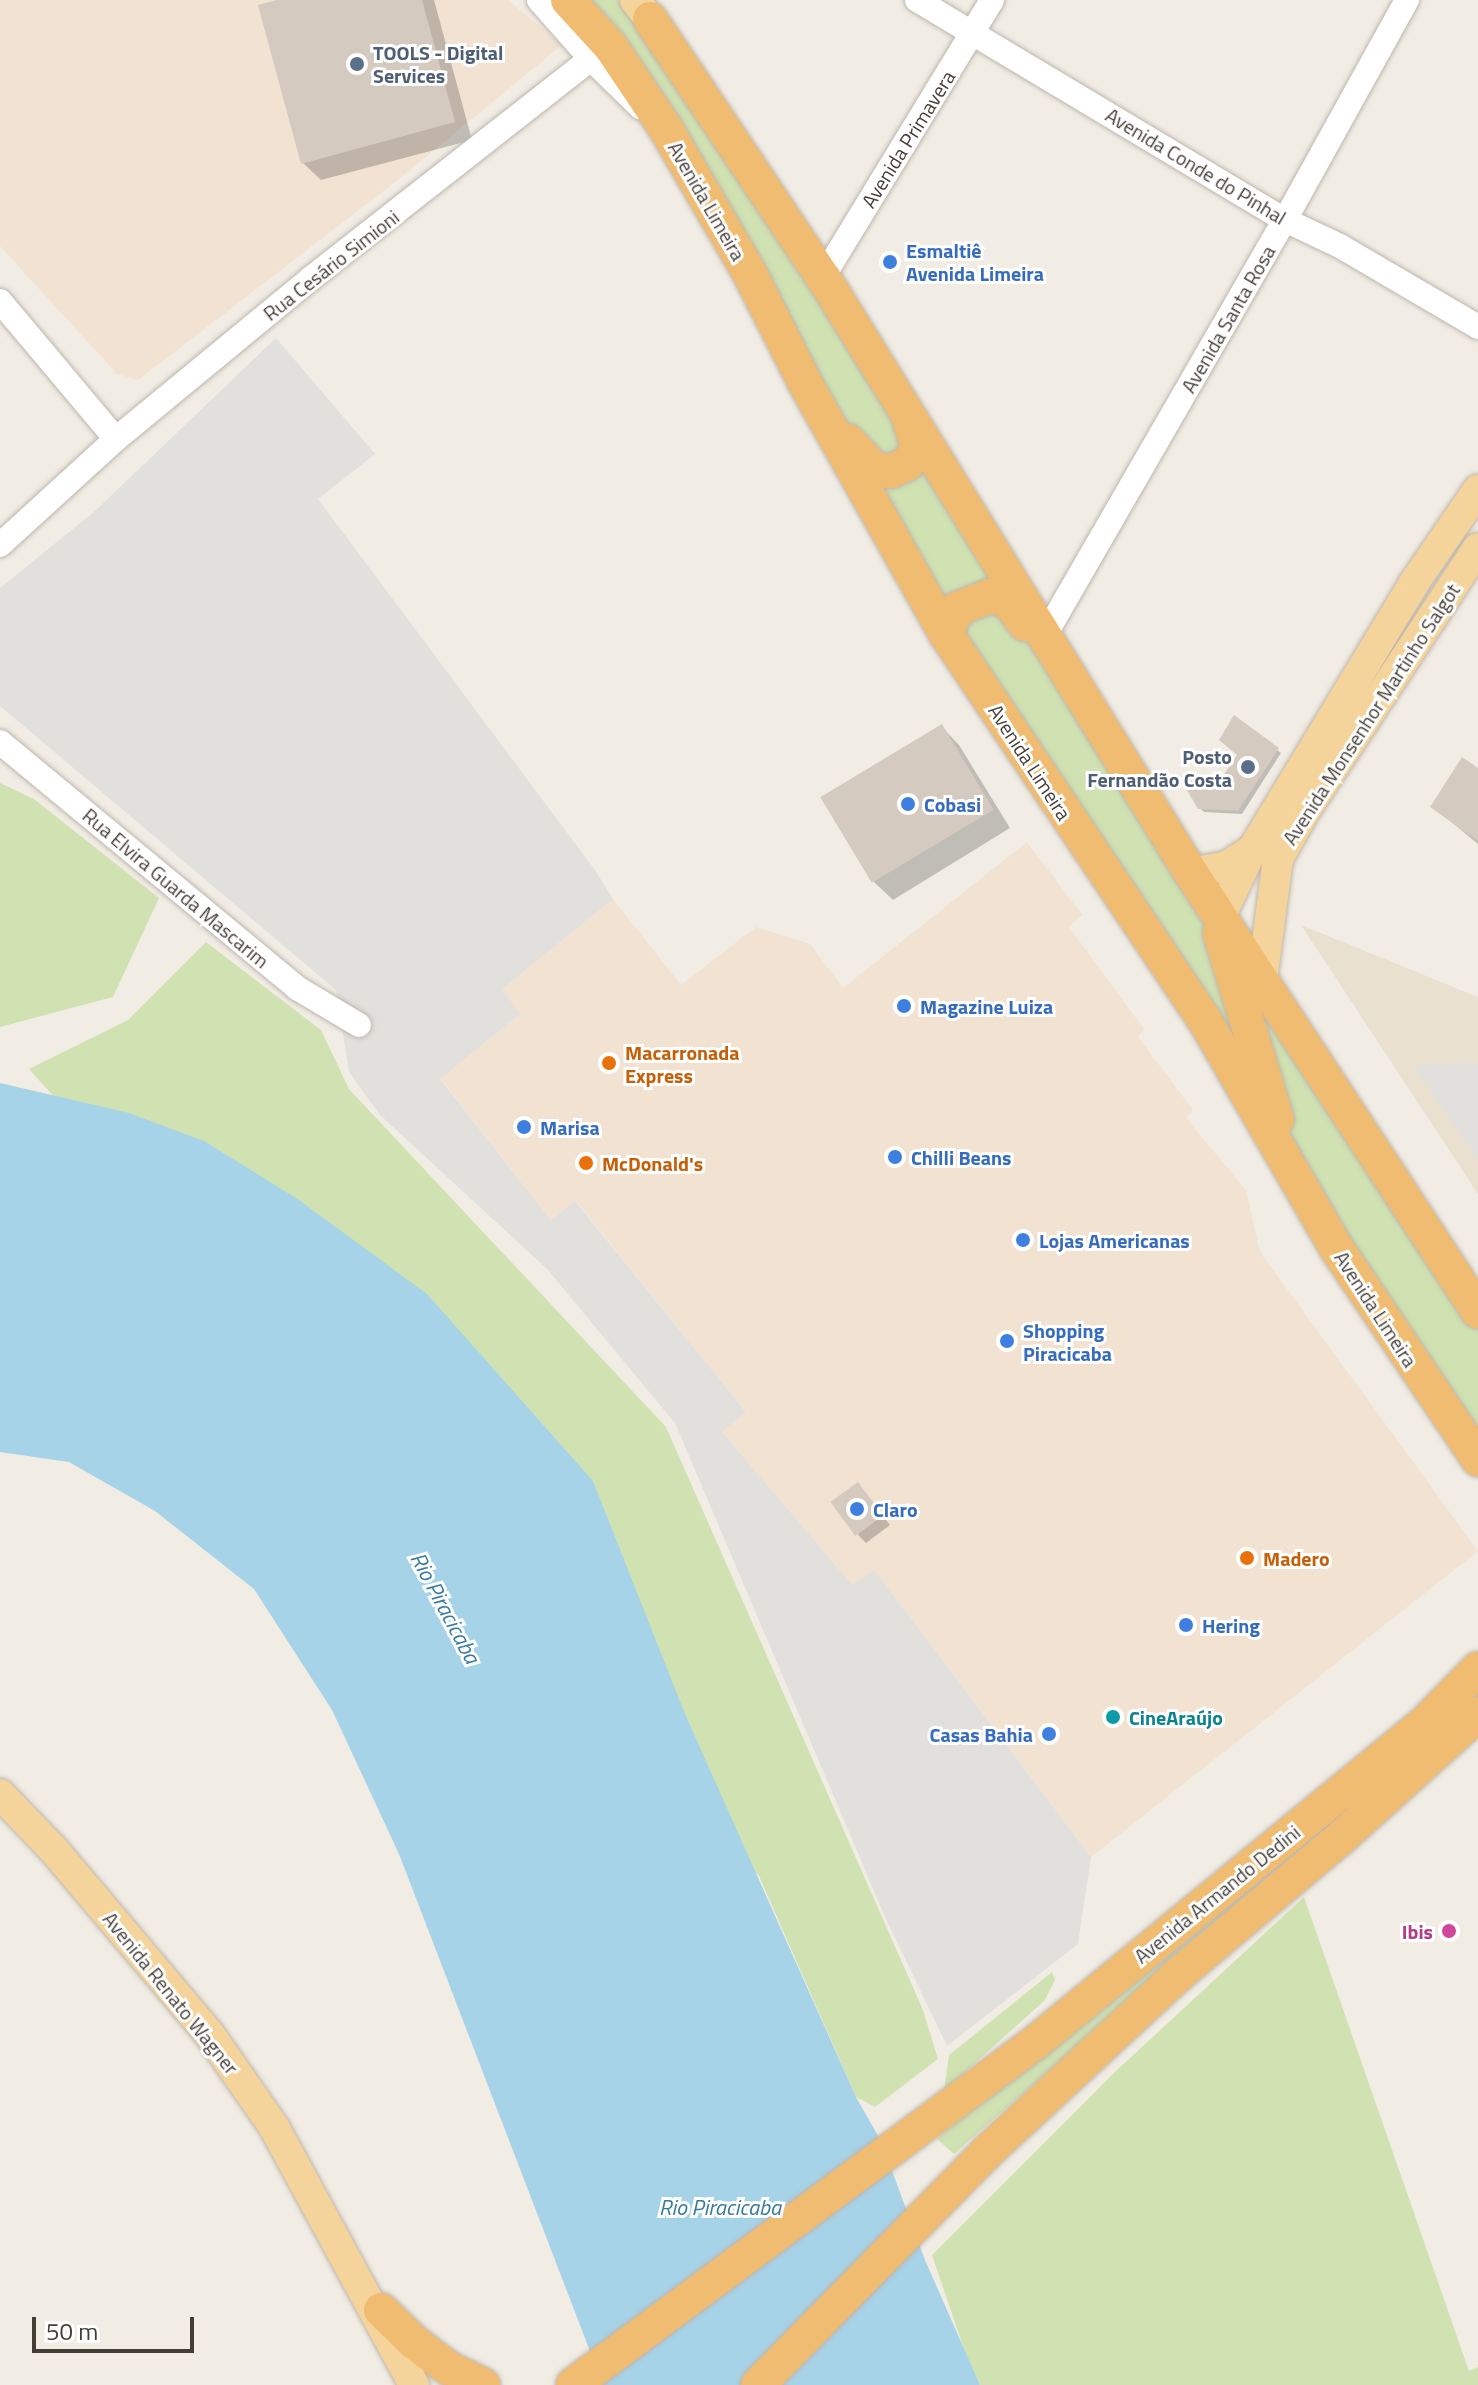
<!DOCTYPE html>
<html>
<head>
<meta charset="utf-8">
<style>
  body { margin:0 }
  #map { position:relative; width:1478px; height:2385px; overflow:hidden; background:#f1ede5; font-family:"Titillium Web",sans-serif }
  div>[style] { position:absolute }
  .commercial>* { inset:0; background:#f1e2d2 }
  .education>* { inset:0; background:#e9e0d0 }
  .green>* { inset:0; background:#d0e2b2 }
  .parking>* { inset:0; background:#e2e0dd }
  .water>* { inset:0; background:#a7d3e9 }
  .shadow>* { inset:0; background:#0003 }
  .building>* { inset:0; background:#d4cabf; transform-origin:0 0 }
  .roads { filter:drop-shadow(0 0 2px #beb6ac) drop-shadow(0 0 2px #beb6ac) }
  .minor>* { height:24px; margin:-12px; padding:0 12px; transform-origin:12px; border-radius:12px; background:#fff }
  .major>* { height:30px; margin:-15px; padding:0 15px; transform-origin:15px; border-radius:15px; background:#f5d49b }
  .highway>* { height:34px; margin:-17px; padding:0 17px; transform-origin:17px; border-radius:17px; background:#f0bc71 }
  .dots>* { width:22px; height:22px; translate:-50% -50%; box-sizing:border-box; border:4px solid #fff; border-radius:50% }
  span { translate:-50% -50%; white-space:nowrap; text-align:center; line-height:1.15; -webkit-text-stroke:6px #fff; paint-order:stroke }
  .service-label { font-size:20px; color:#4e5e75; font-weight:700 }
  .left { translate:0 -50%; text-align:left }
  .right { translate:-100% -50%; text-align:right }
  .street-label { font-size:20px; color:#433d36 }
  .shop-label { font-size:20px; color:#366cbe; font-weight:700 }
  .food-label { font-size:20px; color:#c56008; font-weight:700 }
  .culture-label { font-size:20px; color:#0d838f; font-weight:700 }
  .hotel-label { font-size:20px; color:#b23c85; font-weight:700 }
  .water-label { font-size:22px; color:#377a9d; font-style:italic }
  .scale { position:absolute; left:32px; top:2317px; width:162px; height:36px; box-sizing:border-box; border:4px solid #433d36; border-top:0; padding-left:10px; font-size:24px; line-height:28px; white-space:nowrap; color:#433d36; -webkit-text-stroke:6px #fff; paint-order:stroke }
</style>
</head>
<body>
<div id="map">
  <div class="commercial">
    <i style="clip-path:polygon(0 0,508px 0,562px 45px,394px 183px,138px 380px,117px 374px,0 246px)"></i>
    <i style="clip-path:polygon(1027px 842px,1082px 915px,1069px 927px,1144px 1029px,1138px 1037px,1193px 1110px,1186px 1118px,1246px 1190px,1260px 1252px,1478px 1551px,1091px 1857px,874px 1570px,852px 1586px,722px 1432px,746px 1412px,576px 1201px,551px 1220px,440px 1078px,519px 1015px,502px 989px,613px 899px,681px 985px,756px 927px,810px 944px,843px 988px)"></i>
  </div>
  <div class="education">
    <i style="clip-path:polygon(1301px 925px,1478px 997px,1478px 1194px)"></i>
  </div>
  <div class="green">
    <i style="clip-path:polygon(580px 0,635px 0,1478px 1311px,1478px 1459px,1152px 945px)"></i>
    <i style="clip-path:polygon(0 783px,34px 799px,159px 898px,113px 997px,0 1027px)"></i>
    <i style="clip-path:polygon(206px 942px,321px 1030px,349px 1089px,666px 1427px,923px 2010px,938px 2059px,875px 2107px,856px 2097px,759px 1876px,29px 1069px,128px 1020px)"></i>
    <i style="clip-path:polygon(1258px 1875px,1263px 1883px,954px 2154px,937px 2139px)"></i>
    <i style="clip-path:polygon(1304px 1897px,1469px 2371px,1478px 2367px,1478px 2385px,980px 2385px,965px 2352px,932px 2255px,1116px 2071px)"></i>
    <i style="clip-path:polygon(1052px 1972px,1055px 1980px,1045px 2000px,944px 2091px,949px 2055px)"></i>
  </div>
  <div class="parking">
    <i style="clip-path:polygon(276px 338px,375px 454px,318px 499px,595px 870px,613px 899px,502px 989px,520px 1014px,440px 1079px,551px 1220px,575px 1201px,746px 1412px,722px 1432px,852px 1585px,874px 1570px,1091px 1857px,1078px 1944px,947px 2046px,886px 1919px,675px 1423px,547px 1269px,380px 1115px,349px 1072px,336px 990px,0 706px,0 588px,95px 511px)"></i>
    <i style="clip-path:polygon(1467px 1062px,1478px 1064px,1478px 1160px,1414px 1066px)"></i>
  </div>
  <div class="water">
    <i style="clip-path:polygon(0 1083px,129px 1113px,204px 1141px,299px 1200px,427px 1294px,593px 1481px,685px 1714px,856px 2097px,881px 2141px,925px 2260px,980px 2385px,603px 2385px,399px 1854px,332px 1710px,254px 1589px,155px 1511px,69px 1462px,0 1452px)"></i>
  </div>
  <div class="shadow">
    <i style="clip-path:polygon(285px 0,434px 0,472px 140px,321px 180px,303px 163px)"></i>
    <i style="clip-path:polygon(1235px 718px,1281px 753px,1242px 814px,1204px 812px,1200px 808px,1239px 755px)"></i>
    <i style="clip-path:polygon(942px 727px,959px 745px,1010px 828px,893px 900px,875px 883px,824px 800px)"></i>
    <i style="clip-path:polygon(1478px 770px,1478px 844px,1432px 806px)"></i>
    <i style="clip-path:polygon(866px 1493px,890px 1525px,866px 1543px,858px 1535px)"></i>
  </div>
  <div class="building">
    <i style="clip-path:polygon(277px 0,422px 0,455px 122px,301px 164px,258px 5px)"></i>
    <i style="clip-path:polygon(1234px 715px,1279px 748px,1238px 811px,1198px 809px,1181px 780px,1221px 779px,1237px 755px,1219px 740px)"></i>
    <i style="left:942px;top:724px;width:100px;height:142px;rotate:59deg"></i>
    <i style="clip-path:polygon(1462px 757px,1478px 768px,1478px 841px,1430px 807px)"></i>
    <i style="left:858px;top:1482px;width:42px;height:34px;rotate:54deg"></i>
  </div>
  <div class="roads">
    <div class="minor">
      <i style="left:539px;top:0;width:79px;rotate:48.6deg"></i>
      <i style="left:917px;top:0;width:429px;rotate:30.9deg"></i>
      <i style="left:1285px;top:220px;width:61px;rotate:25.3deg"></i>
      <i style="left:1340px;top:246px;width:160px;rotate:30.4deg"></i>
      <i style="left:823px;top:277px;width:324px;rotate:-58.6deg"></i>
      <i style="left:0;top:301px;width:180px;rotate:50deg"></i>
      <i style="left:0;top:545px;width:157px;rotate:-42.4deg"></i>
      <i style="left:116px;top:439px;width:251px;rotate:-39.5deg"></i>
      <i style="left:310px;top:279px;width:357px;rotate:-38.1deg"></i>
      <i style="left:591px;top:59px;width:69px;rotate:44.4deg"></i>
      <i style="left:1045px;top:635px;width:479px;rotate:-60deg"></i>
      <i style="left:1285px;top:220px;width:252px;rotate:-61deg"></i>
      <i style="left:0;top:742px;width:386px;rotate:39.6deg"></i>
      <i style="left:297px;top:988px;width:72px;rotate:30.8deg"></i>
    </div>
    <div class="major">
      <i style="left:635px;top:0;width:24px;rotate:52deg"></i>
      <i style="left:1191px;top:873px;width:37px;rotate:-11deg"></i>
      <i style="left:1227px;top:866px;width:31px;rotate:-33deg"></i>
      <i style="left:1253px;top:849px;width:311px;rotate:-58.8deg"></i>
      <i style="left:1414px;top:583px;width:113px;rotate:-55.5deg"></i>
      <i style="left:1220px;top:917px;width:74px;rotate:-64.5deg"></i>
      <i style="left:1262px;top:980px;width:122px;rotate:-82.5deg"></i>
      <i style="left:1278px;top:859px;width:51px;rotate:-60.9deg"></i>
      <i style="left:1303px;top:814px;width:318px;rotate:-56.7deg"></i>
      <i style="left:0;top:1794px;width:76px;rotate:46.1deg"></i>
      <i style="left:53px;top:1849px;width:243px;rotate:49.8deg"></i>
      <i style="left:210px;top:2035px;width:112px;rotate:55.2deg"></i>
      <i style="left:274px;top:2127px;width:294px;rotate:61.5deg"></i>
    </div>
    <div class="highway">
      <i style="left:568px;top:0;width:64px;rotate:47.5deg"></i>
      <i style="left:611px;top:47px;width:99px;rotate:56.1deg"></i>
      <i style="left:666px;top:129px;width:165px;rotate:59.9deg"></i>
      <i style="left:749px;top:272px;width:124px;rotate:63.2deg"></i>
      <i style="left:805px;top:383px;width:288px;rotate:60.7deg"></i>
      <i style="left:946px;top:634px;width:463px;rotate:56.2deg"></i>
      <i style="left:1204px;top:1019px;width:262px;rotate:60deg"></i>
      <i style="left:1335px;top:1246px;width:257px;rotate:56.1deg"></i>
      <i style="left:650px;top:19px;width:311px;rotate:56.2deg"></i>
      <i style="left:823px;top:277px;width:700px;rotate:58.31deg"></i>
      <i style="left:1191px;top:873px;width:524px;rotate:56.77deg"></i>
      <i style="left:848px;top:441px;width:40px;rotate:47deg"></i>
      <i style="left:875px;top:470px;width:16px;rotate:4deg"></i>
      <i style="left:891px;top:471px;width:17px;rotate:-24deg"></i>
      <i style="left:907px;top:464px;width:11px;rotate:-52deg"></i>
      <i style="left:914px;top:455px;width:11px;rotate:-75deg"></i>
      <i style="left:917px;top:444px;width:23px;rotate:-108deg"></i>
      <i style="left:946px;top:634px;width:27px;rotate:-66deg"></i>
      <i style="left:957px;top:609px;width:35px;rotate:-22deg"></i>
      <i style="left:990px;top:596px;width:17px;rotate:13deg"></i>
      <i style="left:1007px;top:600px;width:30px;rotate:53deg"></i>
      <i style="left:1220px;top:933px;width:195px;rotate:73deg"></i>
      <i style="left:381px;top:2310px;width:46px;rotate:44.1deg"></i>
      <i style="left:414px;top:2342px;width:43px;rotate:37.4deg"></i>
      <i style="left:448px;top:2368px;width:39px;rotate:26deg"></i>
      <i style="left:573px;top:2385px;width:576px;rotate:-36.53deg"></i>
      <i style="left:1036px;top:2042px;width:502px;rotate:-39.34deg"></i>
      <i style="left:1424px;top:1724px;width:77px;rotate:-45.5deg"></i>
      <i style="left:758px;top:2385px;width:328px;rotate:-45.5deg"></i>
      <i style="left:988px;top:2151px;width:260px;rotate:-42.8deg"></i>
      <i style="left:1179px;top:1974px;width:214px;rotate:-40.1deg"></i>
      <i style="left:1343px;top:1836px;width:182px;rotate:-42.1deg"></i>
    </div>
  </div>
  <div class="dots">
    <i style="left:357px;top:64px;background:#5c6f8a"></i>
    <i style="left:890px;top:262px;background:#3f7fe0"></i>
    <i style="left:1248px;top:767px;background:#5c6f8a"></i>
    <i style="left:908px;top:804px;background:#3f7fe0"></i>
    <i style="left:904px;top:1006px;background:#3f7fe0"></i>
    <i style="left:609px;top:1063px;background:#e8710a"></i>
    <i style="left:524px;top:1127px;background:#3f7fe0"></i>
    <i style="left:895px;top:1157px;background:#3f7fe0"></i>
    <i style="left:586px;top:1163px;background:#e8710a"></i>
    <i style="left:1023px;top:1240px;background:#3f7fe0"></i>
    <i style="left:1007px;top:1341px;background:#3f7fe0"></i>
    <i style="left:857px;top:1509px;background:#3f7fe0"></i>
    <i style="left:1247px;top:1558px;background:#e8710a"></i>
    <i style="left:1186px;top:1625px;background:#3f7fe0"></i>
    <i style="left:1113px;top:1717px;background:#0f9aa8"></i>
    <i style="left:1049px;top:1734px;background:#3f7fe0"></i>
    <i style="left:1449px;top:1931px;background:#d1479c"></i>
  </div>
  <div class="service-label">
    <span class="left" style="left:373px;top:64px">TOOLS - Digital<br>Services</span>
    <span class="right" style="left:1232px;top:768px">Posto<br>Fernandão Costa</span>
  </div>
  <div class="street-label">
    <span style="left:908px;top:139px;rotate:-58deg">Avenida Primavera</span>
    <span style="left:1196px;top:166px;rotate:31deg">Avenida Conde do Pinhal</span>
    <span style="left:707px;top:201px;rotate:60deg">Avenida Limeira</span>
    <span style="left:331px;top:265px;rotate:-38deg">Rua Cesário Simioni</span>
    <span style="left:1228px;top:319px;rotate:-60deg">Avenida Santa Rosa</span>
    <span style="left:1371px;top:714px;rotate:-57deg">Avenida Monsenhor Martinho Salgot</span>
    <span style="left:1030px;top:762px;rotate:57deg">Avenida Limeira</span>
    <span style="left:176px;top:888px;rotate:40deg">Rua Elvira Guarda Mascarim</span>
    <span style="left:1376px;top:1309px;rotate:57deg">Avenida Limeira</span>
    <span style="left:1217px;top:1894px;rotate:-39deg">Avenida Armando Dedini</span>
    <span style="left:171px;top:1993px;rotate:51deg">Avenida Renato Wagner</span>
  </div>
  <div class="shop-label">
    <span class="left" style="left:906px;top:262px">Esmaltiê<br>Avenida Limeira</span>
    <span class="left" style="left:924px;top:804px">Cobasi</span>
    <span class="left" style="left:920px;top:1006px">Magazine Luiza</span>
    <span class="left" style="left:540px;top:1127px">Marisa</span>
    <span class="left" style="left:911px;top:1157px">Chilli Beans</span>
    <span class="left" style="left:1039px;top:1240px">Lojas Americanas</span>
    <span class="left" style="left:1023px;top:1342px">Shopping<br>Piracicaba</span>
    <span class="left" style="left:873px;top:1509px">Claro</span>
    <span class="left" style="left:1202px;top:1625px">Hering</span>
    <span class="right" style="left:1033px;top:1734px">Casas Bahia</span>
  </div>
  <div class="food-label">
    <span class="left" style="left:625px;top:1064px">Macarronada<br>Express</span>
    <span class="left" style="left:602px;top:1163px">McDonald's</span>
    <span class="left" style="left:1263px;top:1558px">Madero</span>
  </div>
  <div class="culture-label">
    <span class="left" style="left:1129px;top:1717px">CineAraújo</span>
  </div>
  <div class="hotel-label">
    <span class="right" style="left:1433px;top:1931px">Ibis</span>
  </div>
  <div class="water-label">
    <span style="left:445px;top:1608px;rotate:62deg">Rio Piracicaba</span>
    <span style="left:720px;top:2208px">Rio Piracicaba</span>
  </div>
  <div class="scale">50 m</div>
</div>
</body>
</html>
